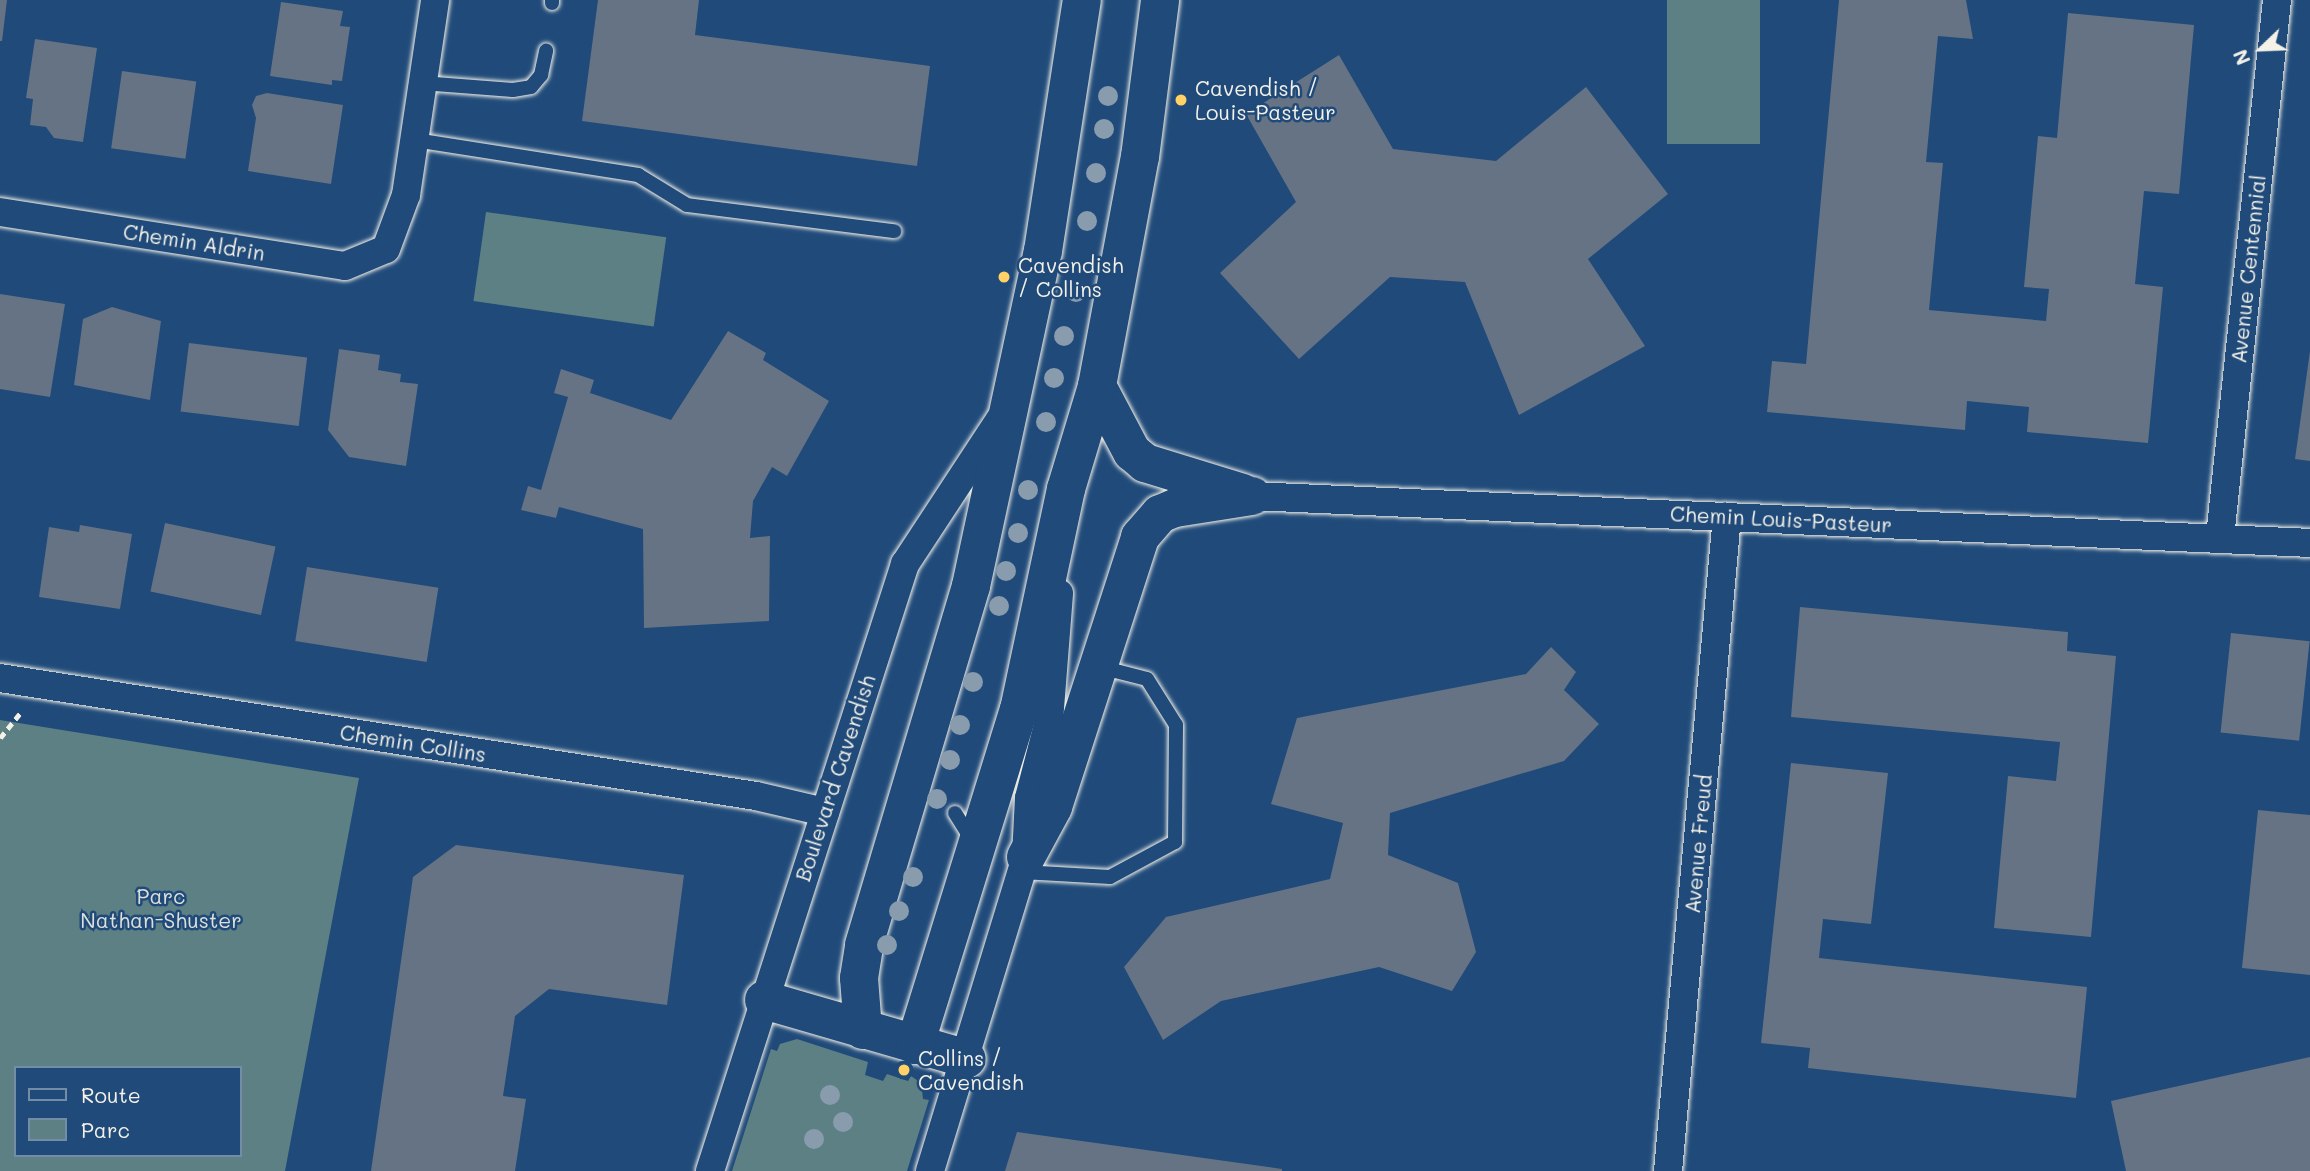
<!DOCTYPE html>
<html>
<head>
<meta charset="utf-8">
<style>
  body { margin:0 }
  #map { position:relative; width:2310px; height:1171px; overflow:hidden; background:#1f4a7a; font-family:Mali,sans-serif }
  div>[style] { position:absolute }
  .green>* { inset:0; background:#5d8084; transform-origin:0 0 }
  .building>* { inset:0; background:#657384; transform-origin:0 0 }
  .path>* { height:4.5px; margin-top:-2.25px; transform-origin:0; background:repeating-linear-gradient(90deg,#f4f1e8 0 7px,transparent 0 12px) }
  .roads { filter:drop-shadow(0 0 2px #f4f1e8) drop-shadow(0 0 2px #f4f1e8) }
  .service>* { height:14px; margin:-7px; padding:0 7px; transform-origin:7px; border-radius:7px; background:#1f4a7a }
  .minor>* { height:28px; margin:-14px; padding:0 14px; transform-origin:14px; border-radius:14px; background:#1f4a7a }
  .secondary>* { height:38px; margin:-19px; padding:0 19px; transform-origin:19px; border-radius:19px; background:#1f4a7a }
  .trees>* { width:20px; height:20px; margin:-10px; border-radius:50%; background:#889cae }
  .dots>* { width:19px; height:19px; translate:-50% -50%; box-sizing:border-box; border:4px solid #1f4a7a; border-radius:50% }
  span { translate:-50% -50%; white-space:nowrap; text-align:center; line-height:1.15; -webkit-text-stroke:5px #1f4a7a; paint-order:stroke }
  .poi-label { font-size:21px; color:#f4f1e8 }
  .left { translate:0 -50%; text-align:left }
  .street-label { font-size:21px; color:#f4f1e8 }
  .park-label { font-size:21px; color:#dde0d9 }
  .legend { position:absolute; left:14px; top:1066px; width:228px; height:91px; box-sizing:border-box; background:#1f4a7a; border:2px solid #748da6; margin:0; padding:9px 12px; list-style:none; font-size:21px; color:#f4f1e8 }
  .legend li { display:flex; align-items:center; gap:14px; height:35px }
  .legend b { width:35px; border:2px solid #748da6 }
  .north { position:absolute; left:2226px; top:14px; width:70px; height:70px; -webkit-text-stroke:5px #1f4a7a; paint-order:stroke; rotate:247deg; font-size:19px; font-weight:700; line-height:28px; text-align:center; color:#f4f1e8 }
  .north::after { content:''; display:block; margin:auto; width:24px; height:32px; background:#f4f1e8; clip-path:polygon(50% 0,100% 100%,50% 72%,0 100%) }
</style>
</head>
<body>
<div id="map">
  <div class="green">
    <i style="left:1667px;top:0;width:93px;height:144px"></i>
    <i style="left:486px;top:212px;width:182px;height:90px;rotate:8deg"></i>
    <i style="clip-path:polygon(evenodd,0 720px,359px 778px,285px 1171px,0 1171px,0 720px,16px 1068px,240px 1068px,240px 1155px,16px 1155px,16px 1068px)"></i>
    <i style="clip-path:polygon(797px 1039px,868px 1062px,865px 1075px,883px 1081px,887px 1074px,908px 1081px,911px 1076px,921px 1083px,923px 1099px,929px 1100px,907px 1171px,732px 1171px,771px 1049px,777px 1051px,780px 1044px)"></i>
  </div>
  <div class="building">
    <i style="clip-path:polygon(0 0,7px 0,2px 41px,0 41px)"></i>
    <i style="clip-path:polygon(598px 0,699px 0,695px 35px,930px 66px,917px 166px,582px 121px)"></i>
    <i style="clip-path:polygon(1839px 0,1966px 0,1973px 39px,1938px 36px,1926px 162px,1943px 163px,1929px 310px,2046px 321px,2049px 289px,2024px 287px,2038px 136px,2057px 138px,2068px 13px,2194px 25px,2179px 194px,2144px 191px,2135px 284px,2163px 287px,2148px 443px,2027px 432px,2029px 407px,1967px 401px,1965px 430px,1767px 412px,1772px 361px,1806px 364px)"></i>
    <i style="clip-path:polygon(281px 2px,343px 11px,340px 26px,350px 27px,342px 81px,332px 80px,332px 85px,270px 76px)"></i>
    <i style="clip-path:polygon(35px 39px,97px 48px,83px 142px,54px 138px,46px 127px,30px 125px,33px 99px,26px 98px)"></i>
    <i style="clip-path:polygon(1339px 55px,1393px 149px,1496px 161px,1586px 87px,1668px 194px,1588px 259px,1645px 346px,1519px 415px,1465px 282px,1390px 277px,1299px 359px,1220px 273px,1296px 202px,1246px 114px)"></i>
    <i style="left:122px;top:71px;width:75px;height:78px;rotate:8deg"></i>
    <i style="clip-path:polygon(267px 93px,343px 105px,331px 184px,248px 171px,256px 118px,252px 105px,256px 96px)"></i>
    <i style="clip-path:polygon(0 294px,65px 304px,50px 397px,0 389px)"></i>
    <i style="clip-path:polygon(112px 307px,161px 321px,150px 400px,74px 385px,83px 319px)"></i>
    <i style="clip-path:polygon(728px 331px,766px 353px,763px 360px,829px 401px,787px 476px,772px 467px,753px 501px,750px 538px,770px 536px,769px 621px,644px 628px,643px 529px,559px 507px,556px 518px,521px 510px,528px 486px,541px 490px,568px 397px,554px 393px,561px 369px,594px 380px,590px 393px,671px 420px)"></i>
    <i style="left:189px;top:343px;width:119px;height:69px;rotate:7deg"></i>
    <i style="clip-path:polygon(339px 349px,380px 355px,378px 370px,401px 374px,400px 382px,418px 384px,406px 466px,349px 457px,328px 430px)"></i>
    <i style="clip-path:polygon(2310px 351px,2310px 461px,2295px 459px)"></i>
    <i style="left:165px;top:523px;width:113px;height:70px;rotate:12deg"></i>
    <i style="clip-path:polygon(80px 525px,132px 534px,120px 609px,39px 597px,49px 527px,79px 532px)"></i>
    <i style="left:307px;top:567px;width:133px;height:75px;rotate:9deg"></i>
    <i style="clip-path:polygon(1800px 607px,2068px 632px,2067px 651px,2116px 656px,2091px 937px,1994px 928px,2008px 776px,2056px 781px,2060px 742px,1791px 717px)"></i>
    <i style="left:2231px;top:633px;width:79px;height:100px;rotate:6deg"></i>
    <i style="clip-path:polygon(1551px 647px,1576px 672px,1564px 690px,1599px 724px,1564px 761px,1390px 813px,1388px 855px,1458px 883px,1476px 952px,1452px 991px,1379px 967px,1221px 1001px,1163px 1040px,1124px 967px,1166px 917px,1330px 879px,1343px 823px,1271px 804px,1297px 718px,1526px 674px)"></i>
    <i style="clip-path:polygon(1791px 763px,1888px 773px,1871px 924px,1823px 919px,1819px 958px,2087px 987px,2076px 1098px,1808px 1068px,1810px 1048px,1761px 1043px)"></i>
    <i style="clip-path:polygon(2258px 810px,2310px 815px,2310px 975px,2242px 968px)"></i>
    <i style="clip-path:polygon(456px 845px,684px 875px,667px 1005px,549px 989px,515px 1016px,503px 1096px,526px 1099px,515px 1171px,371px 1171px,413px 877px)"></i>
    <i style="clip-path:polygon(2310px 1057px,2310px 1171px,2126px 1171px,2111px 1101px)"></i>
    <i style="clip-path:polygon(1017px 1132px,1282px 1169px,1282px 1171px,1005px 1171px)"></i>
  </div>
  <div class="path">
    <i style="left:0;top:738px;width:32px;rotate:-51deg"></i>
  </div>
  <div class="roads">
    <div class="service">
      <i style="left:552px;top:3px;width:3px;rotate:-90deg"></i>
      <i style="left:422px;top:83px;width:91px;rotate:4.4deg"></i>
      <i style="left:513px;top:90px;width:18px;rotate:-9deg"></i>
      <i style="left:531px;top:87px;width:16px;rotate:-50deg"></i>
      <i style="left:541px;top:75px;width:25px;rotate:-78deg"></i>
      <i style="left:415px;top:140px;width:226px;rotate:8.9deg"></i>
      <i style="left:638px;top:175px;width:57px;rotate:31.5deg"></i>
      <i style="left:687px;top:205px;width:209px;rotate:7.2deg"></i>
      <i style="left:955px;top:813px;width:32px;rotate:58deg"></i>
      <i style="left:1022px;top:872px;width:88px;rotate:3.3deg"></i>
      <i style="left:1110px;top:877px;width:74px;rotate:-28.3deg"></i>
      <i style="left:1175px;top:842px;width:117px;rotate:-89.5deg"></i>
      <i style="left:1176px;top:725px;width:54px;rotate:-122.2deg"></i>
      <i style="left:1147px;top:679px;width:49px;rotate:-165.7deg"></i>
    </div>
    <div class="minor">
      <i style="left:0;top:212px;width:349px;rotate:8.9deg"></i>
      <i style="left:345px;top:266px;width:44px;rotate:-22.5deg"></i>
      <i style="left:386px;top:249px;width:58px;rotate:-69.7deg"></i>
      <i style="left:406px;top:195px;width:197px;rotate:-81.5deg"></i>
      <i style="left:1252px;top:496px;width:1059px;rotate:2.54deg"></i>
      <i style="left:2220px;top:537px;width:540px;rotate:-83.94deg"></i>
      <i style="left:0;top:678px;width:765px;rotate:8.87deg"></i>
      <i style="left:756px;top:796px;width:71px;rotate:13.1deg"></i>
      <i style="left:710px;top:1171px;width:638px;rotate:-72.19deg"></i>
      <i style="left:905px;top:564px;width:175px;rotate:-56.7deg"></i>
      <i style="left:930px;top:1171px;width:328px;rotate:-73deg"></i>
      <i style="left:1026px;top:857px;width:59px;rotate:-87.1deg"></i>
      <i style="left:1029px;top:798px;width:80px;rotate:-75.4deg"></i>
      <i style="left:1049px;top:721px;width:128px;rotate:-85.5deg"></i>
      <i style="left:1668px;top:1171px;width:657px;rotate:-84.85deg"></i>
    </div>
    <div class="secondary">
      <i style="left:1097px;top:386px;width:75px;rotate:62.1deg"></i>
      <i style="left:1132px;top:452px;width:17px;rotate:40deg"></i>
      <i style="left:1145px;top:463px;width:102px;rotate:17deg"></i>
      <i style="left:1026px;top:857px;width:57px;rotate:-61.6deg"></i>
      <i style="left:1053px;top:807px;width:284px;rotate:-72.1deg"></i>
      <i style="left:1140px;top:537px;width:30px;rotate:-49deg"></i>
      <i style="left:1160px;top:514px;width:16px;rotate:-22deg"></i>
      <i style="left:1175px;top:508px;width:78px;rotate:-8.9deg"></i>
      <i style="left:764px;top:1000px;width:211px;rotate:16.2deg"></i>
      <i style="left:863px;top:1030px;width:52px;rotate:-94.4deg"></i>
      <i style="left:859px;top:978px;width:33px;rotate:-81deg"></i>
      <i style="left:864px;top:945px;width:375px;rotate:-73.4deg"></i>
      <i style="left:971px;top:586px;width:343px;rotate:-77.9deg"></i>
      <i style="left:1043px;top:251px;width:254px;rotate:-81.2deg"></i>
      <i style="left:915px;top:1045px;width:351px;rotate:-72.8deg"></i>
      <i style="left:1019px;top:710px;width:226px;rotate:-78deg"></i>
      <i style="left:1066px;top:489px;width:108px;rotate:-73.2deg"></i>
      <i style="left:1097px;top:386px;width:233px;rotate:-79.4deg"></i>
      <i style="left:1140px;top:157px;width:158px;rotate:-82.7deg"></i>
    </div>
  </div>
  <div class="trees">
    <i style="left:1108px;top:96px"></i>
    <i style="left:1104px;top:129px"></i>
    <i style="left:1096px;top:173px"></i>
    <i style="left:1087px;top:221px"></i>
    <i style="left:1076px;top:292px"></i>
    <i style="left:1064px;top:336px"></i>
    <i style="left:1054px;top:378px"></i>
    <i style="left:1046px;top:422px"></i>
    <i style="left:1028px;top:490px"></i>
    <i style="left:1018px;top:533px"></i>
    <i style="left:1006px;top:571px"></i>
    <i style="left:999px;top:606px"></i>
    <i style="left:973px;top:682px"></i>
    <i style="left:960px;top:725px"></i>
    <i style="left:950px;top:760px"></i>
    <i style="left:937px;top:799px"></i>
    <i style="left:913px;top:877px"></i>
    <i style="left:899px;top:911px"></i>
    <i style="left:887px;top:945px"></i>
    <i style="left:830px;top:1095px"></i>
    <i style="left:843px;top:1122px"></i>
    <i style="left:814px;top:1139px"></i>
  </div>
  <div class="dots">
    <i style="left:1181px;top:100px;background:#ffd166"></i>
    <i style="left:1004px;top:277px;background:#ffd166"></i>
    <i style="left:904px;top:1070px;background:#ffd166"></i>
  </div>
  <div class="poi-label">
    <span class="left" style="left:1195px;top:100px">Cavendish /<br>Louis-Pasteur</span>
    <span class="left" style="left:1018px;top:277px">Cavendish<br>/ Collins</span>
    <span class="left" style="left:918px;top:1070px">Collins /<br>Cavendish</span>
  </div>
  <div class="street-label">
    <span style="left:194px;top:242px;rotate:9deg">Chemin Aldrin</span>
    <span style="left:2248px;top:269px;rotate:-84deg">Avenue Centennial</span>
    <span style="left:1781px;top:519px;rotate:3deg">Chemin Louis-Pasteur</span>
    <span style="left:413px;top:743px;rotate:9deg">Chemin Collins</span>
    <span style="left:835px;top:778px;rotate:-72deg">Boulevard Cavendish</span>
    <span style="left:1698px;top:844px;rotate:-85deg">Avenue Freud</span>
  </div>
  <div class="park-label">
    <span style="left:161px;top:908px">Parc<br>Nathan-Shuster</span>
  </div>
  <ul class="legend">
  <li><b style="height:9px;background:#1f4a7a"></b>Route</li>
  <li><b style="height:19px;background:#5d8084"></b>Parc</li>
  </ul>
  <div class="north">N</div>
</div>
</body>
</html>
